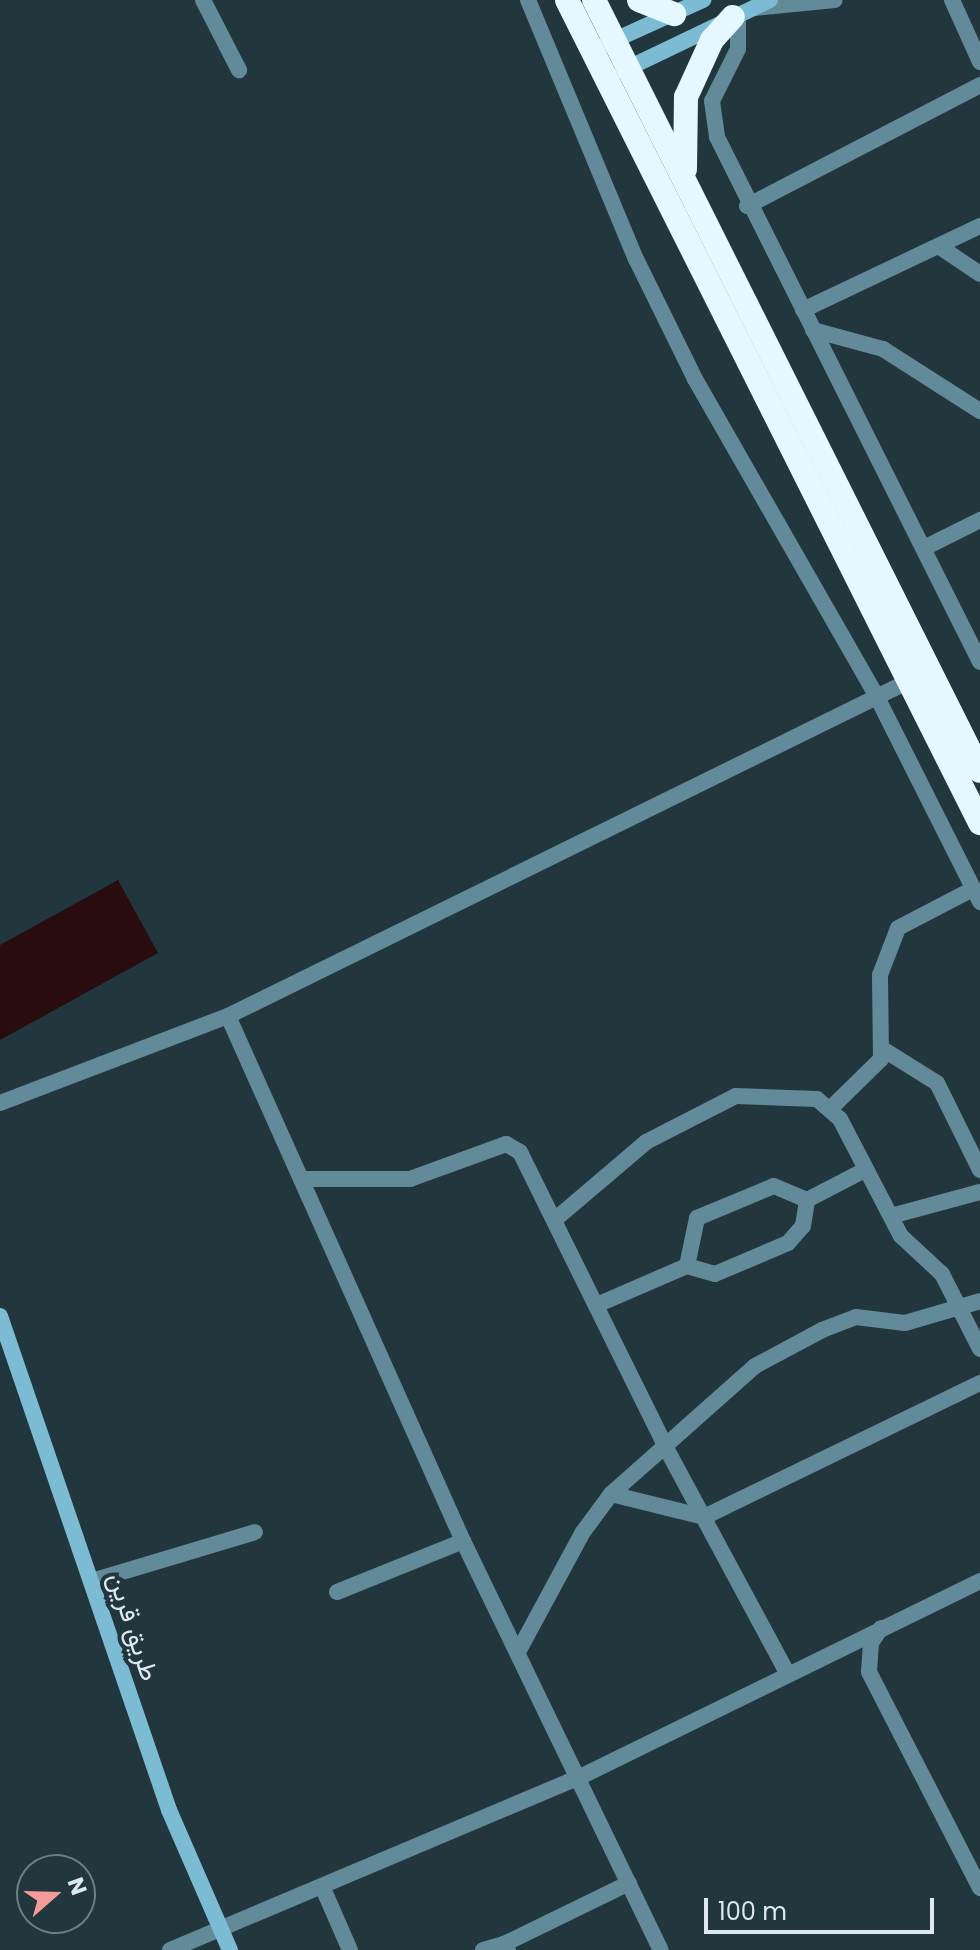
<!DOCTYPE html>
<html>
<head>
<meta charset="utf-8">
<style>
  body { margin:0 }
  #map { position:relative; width:980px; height:1950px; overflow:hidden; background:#22363e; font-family:Poppins,Vazirmatn,sans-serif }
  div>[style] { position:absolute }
  .water>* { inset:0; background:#290c0d }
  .street>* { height:16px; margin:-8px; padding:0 8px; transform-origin:8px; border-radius:8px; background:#638a99 }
  .secondary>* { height:16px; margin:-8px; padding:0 8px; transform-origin:8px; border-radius:8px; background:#7cbbd4 }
  .highway>* { height:24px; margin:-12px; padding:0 12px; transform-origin:12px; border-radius:12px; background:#e5f7ff }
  span { translate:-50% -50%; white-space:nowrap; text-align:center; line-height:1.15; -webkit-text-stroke:8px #22363e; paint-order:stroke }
  .street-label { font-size:26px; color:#dde9ee }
  .north { position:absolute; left:16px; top:1854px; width:80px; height:80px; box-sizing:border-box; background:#22363e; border:2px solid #6d7e84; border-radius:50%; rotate:70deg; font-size:22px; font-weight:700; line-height:32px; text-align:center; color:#dde9ee }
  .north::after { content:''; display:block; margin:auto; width:28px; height:36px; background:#f59b99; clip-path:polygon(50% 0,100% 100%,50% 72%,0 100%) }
  .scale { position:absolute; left:704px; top:1898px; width:230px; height:36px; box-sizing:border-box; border:4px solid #dde9ee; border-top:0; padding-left:10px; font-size:24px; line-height:28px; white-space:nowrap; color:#dde9ee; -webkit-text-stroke:6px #22363e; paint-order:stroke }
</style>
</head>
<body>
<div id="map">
  <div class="water">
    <i style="clip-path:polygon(118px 880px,158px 953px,0 1040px,0 945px)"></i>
  </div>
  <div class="street">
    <i style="left:203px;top:0;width:79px;rotate:62.8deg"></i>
    <i style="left:528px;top:0;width:281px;rotate:67.4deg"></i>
    <i style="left:636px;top:259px;width:134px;rotate:63.8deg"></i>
    <i style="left:695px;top:379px;width:364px;rotate:60.2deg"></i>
    <i style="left:876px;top:695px;width:232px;rotate:63.3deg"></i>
    <i style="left:952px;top:0;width:68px;rotate:65.7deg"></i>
    <i style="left:754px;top:8px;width:81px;rotate:-5.6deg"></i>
    <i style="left:738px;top:14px;width:35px;rotate:90deg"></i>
    <i style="left:738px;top:49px;width:58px;rotate:116.6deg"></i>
    <i style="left:712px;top:101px;width:36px;rotate:82deg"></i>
    <i style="left:717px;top:137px;width:587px;rotate:63.39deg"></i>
    <i style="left:747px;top:206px;width:263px;rotate:-27.4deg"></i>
    <i style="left:940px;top:247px;width:48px;rotate:34deg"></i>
    <i style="left:803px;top:310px;width:196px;rotate:-25.4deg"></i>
    <i style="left:813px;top:330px;width:73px;rotate:15.2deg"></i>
    <i style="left:883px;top:349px;width:115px;rotate:32.6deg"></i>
    <i style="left:924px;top:548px;width:63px;rotate:-26.6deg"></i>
    <i style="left:228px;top:1016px;width:575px;rotate:65.89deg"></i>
    <i style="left:463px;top:1541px;width:454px;rotate:64.2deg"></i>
    <i style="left:881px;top:1048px;width:66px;rotate:32deg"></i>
    <i style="left:937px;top:1083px;width:97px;rotate:63.7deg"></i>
    <i style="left:0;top:1103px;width:244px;rotate:-20.9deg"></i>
    <i style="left:228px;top:1016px;width:759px;rotate:-26.19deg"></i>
    <i style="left:831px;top:1108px;width:70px;rotate:-44.4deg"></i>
    <i style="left:881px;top:1059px;width:84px;rotate:-90.7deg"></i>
    <i style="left:880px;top:975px;width:50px;rotate:-69deg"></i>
    <i style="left:898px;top:928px;width:85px;rotate:-27.5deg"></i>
    <i style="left:301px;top:1179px;width:109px"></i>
    <i style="left:410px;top:1179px;width:102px;rotate:-20deg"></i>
    <i style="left:506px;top:1144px;width:16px;rotate:30deg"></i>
    <i style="left:520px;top:1152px;width:328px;rotate:63.7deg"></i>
    <i style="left:665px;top:1446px;width:120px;rotate:-41.6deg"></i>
    <i style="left:755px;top:1366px;width:76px;rotate:-28.2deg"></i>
    <i style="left:822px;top:1330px;width:36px;rotate:-21deg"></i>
    <i style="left:856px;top:1317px;width:49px;rotate:7deg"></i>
    <i style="left:905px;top:1323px;width:78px;rotate:-16.3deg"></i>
    <i style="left:891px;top:1216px;width:92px;rotate:-15.1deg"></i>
    <i style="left:558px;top:1217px;width:116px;rotate:-40.4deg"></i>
    <i style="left:646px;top:1142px;width:101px;rotate:-27.1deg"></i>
    <i style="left:736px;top:1096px;width:81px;rotate:2.1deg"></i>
    <i style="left:817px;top:1099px;width:30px;rotate:41deg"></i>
    <i style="left:840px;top:1119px;width:132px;rotate:62.5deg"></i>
    <i style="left:901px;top:1236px;width:56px;rotate:42.8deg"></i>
    <i style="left:942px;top:1274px;width:84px;rotate:63.1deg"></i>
    <i style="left:687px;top:1266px;width:49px;rotate:-78.2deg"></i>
    <i style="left:697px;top:1218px;width:83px;rotate:-22.6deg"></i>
    <i style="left:774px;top:1186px;width:36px;rotate:23deg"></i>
    <i style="left:599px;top:1304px;width:96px;rotate:-23.4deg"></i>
    <i style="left:687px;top:1266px;width:29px;rotate:16deg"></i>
    <i style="left:715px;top:1274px;width:79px;rotate:-23deg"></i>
    <i style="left:788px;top:1243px;width:23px;rotate:-49deg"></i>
    <i style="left:803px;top:1226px;width:26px;rotate:-81deg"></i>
    <i style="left:807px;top:1200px;width:63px;rotate:-27.4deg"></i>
    <i style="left:611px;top:1494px;width:96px;rotate:13.9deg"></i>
    <i style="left:704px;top:1517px;width:307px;rotate:-25.9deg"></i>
    <i style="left:92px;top:1581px;width:170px;rotate:-16.7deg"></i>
    <i style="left:337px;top:1592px;width:136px;rotate:-22deg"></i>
    <i style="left:881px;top:1628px;width:18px;rotate:124deg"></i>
    <i style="left:871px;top:1643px;width:29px;rotate:94deg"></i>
    <i style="left:869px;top:1672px;width:243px;rotate:62.8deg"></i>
    <i style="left:518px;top:1652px;width:136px;rotate:-61.6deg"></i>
    <i style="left:583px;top:1532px;width:47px;rotate:-53.6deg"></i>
    <i style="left:611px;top:1494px;width:72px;rotate:-41.6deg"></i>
    <i style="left:665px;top:1446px;width:258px;rotate:61.7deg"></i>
    <i style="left:322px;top:1886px;width:70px;rotate:66.4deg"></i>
    <i style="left:504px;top:1944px;width:139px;rotate:-26deg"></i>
    <i style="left:170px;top:1950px;width:443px;rotate:-22.9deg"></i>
    <i style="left:578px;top:1778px;width:448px;rotate:-26.1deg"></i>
    <i style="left:483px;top:1950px;width:22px;rotate:-16deg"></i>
    <i style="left:504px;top:1944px;width:7px;rotate:56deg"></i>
  </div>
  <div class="secondary">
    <i style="left:606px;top:44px;width:107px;rotate:-24.4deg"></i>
    <i style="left:622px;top:71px;width:164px;rotate:-25.6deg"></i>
    <i style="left:0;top:1316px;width:522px;rotate:71.11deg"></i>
    <i style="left:169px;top:1810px;width:153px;rotate:66.5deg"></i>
  </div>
  <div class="highway">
    <i style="left:567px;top:0;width:921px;rotate:63.35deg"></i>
    <i style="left:594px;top:0;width:862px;rotate:63.41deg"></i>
    <i style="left:639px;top:0;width:38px;rotate:22deg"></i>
    <i style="left:685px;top:169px;width:72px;rotate:-89.2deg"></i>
    <i style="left:686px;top:97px;width:63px;rotate:-65.5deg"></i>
    <i style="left:712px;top:40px;width:31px;rotate:-48deg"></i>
  </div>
  <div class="street-label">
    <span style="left:133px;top:1627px;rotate:72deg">طريق قرين</span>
  </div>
  <div class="north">N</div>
  <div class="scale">100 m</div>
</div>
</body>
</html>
